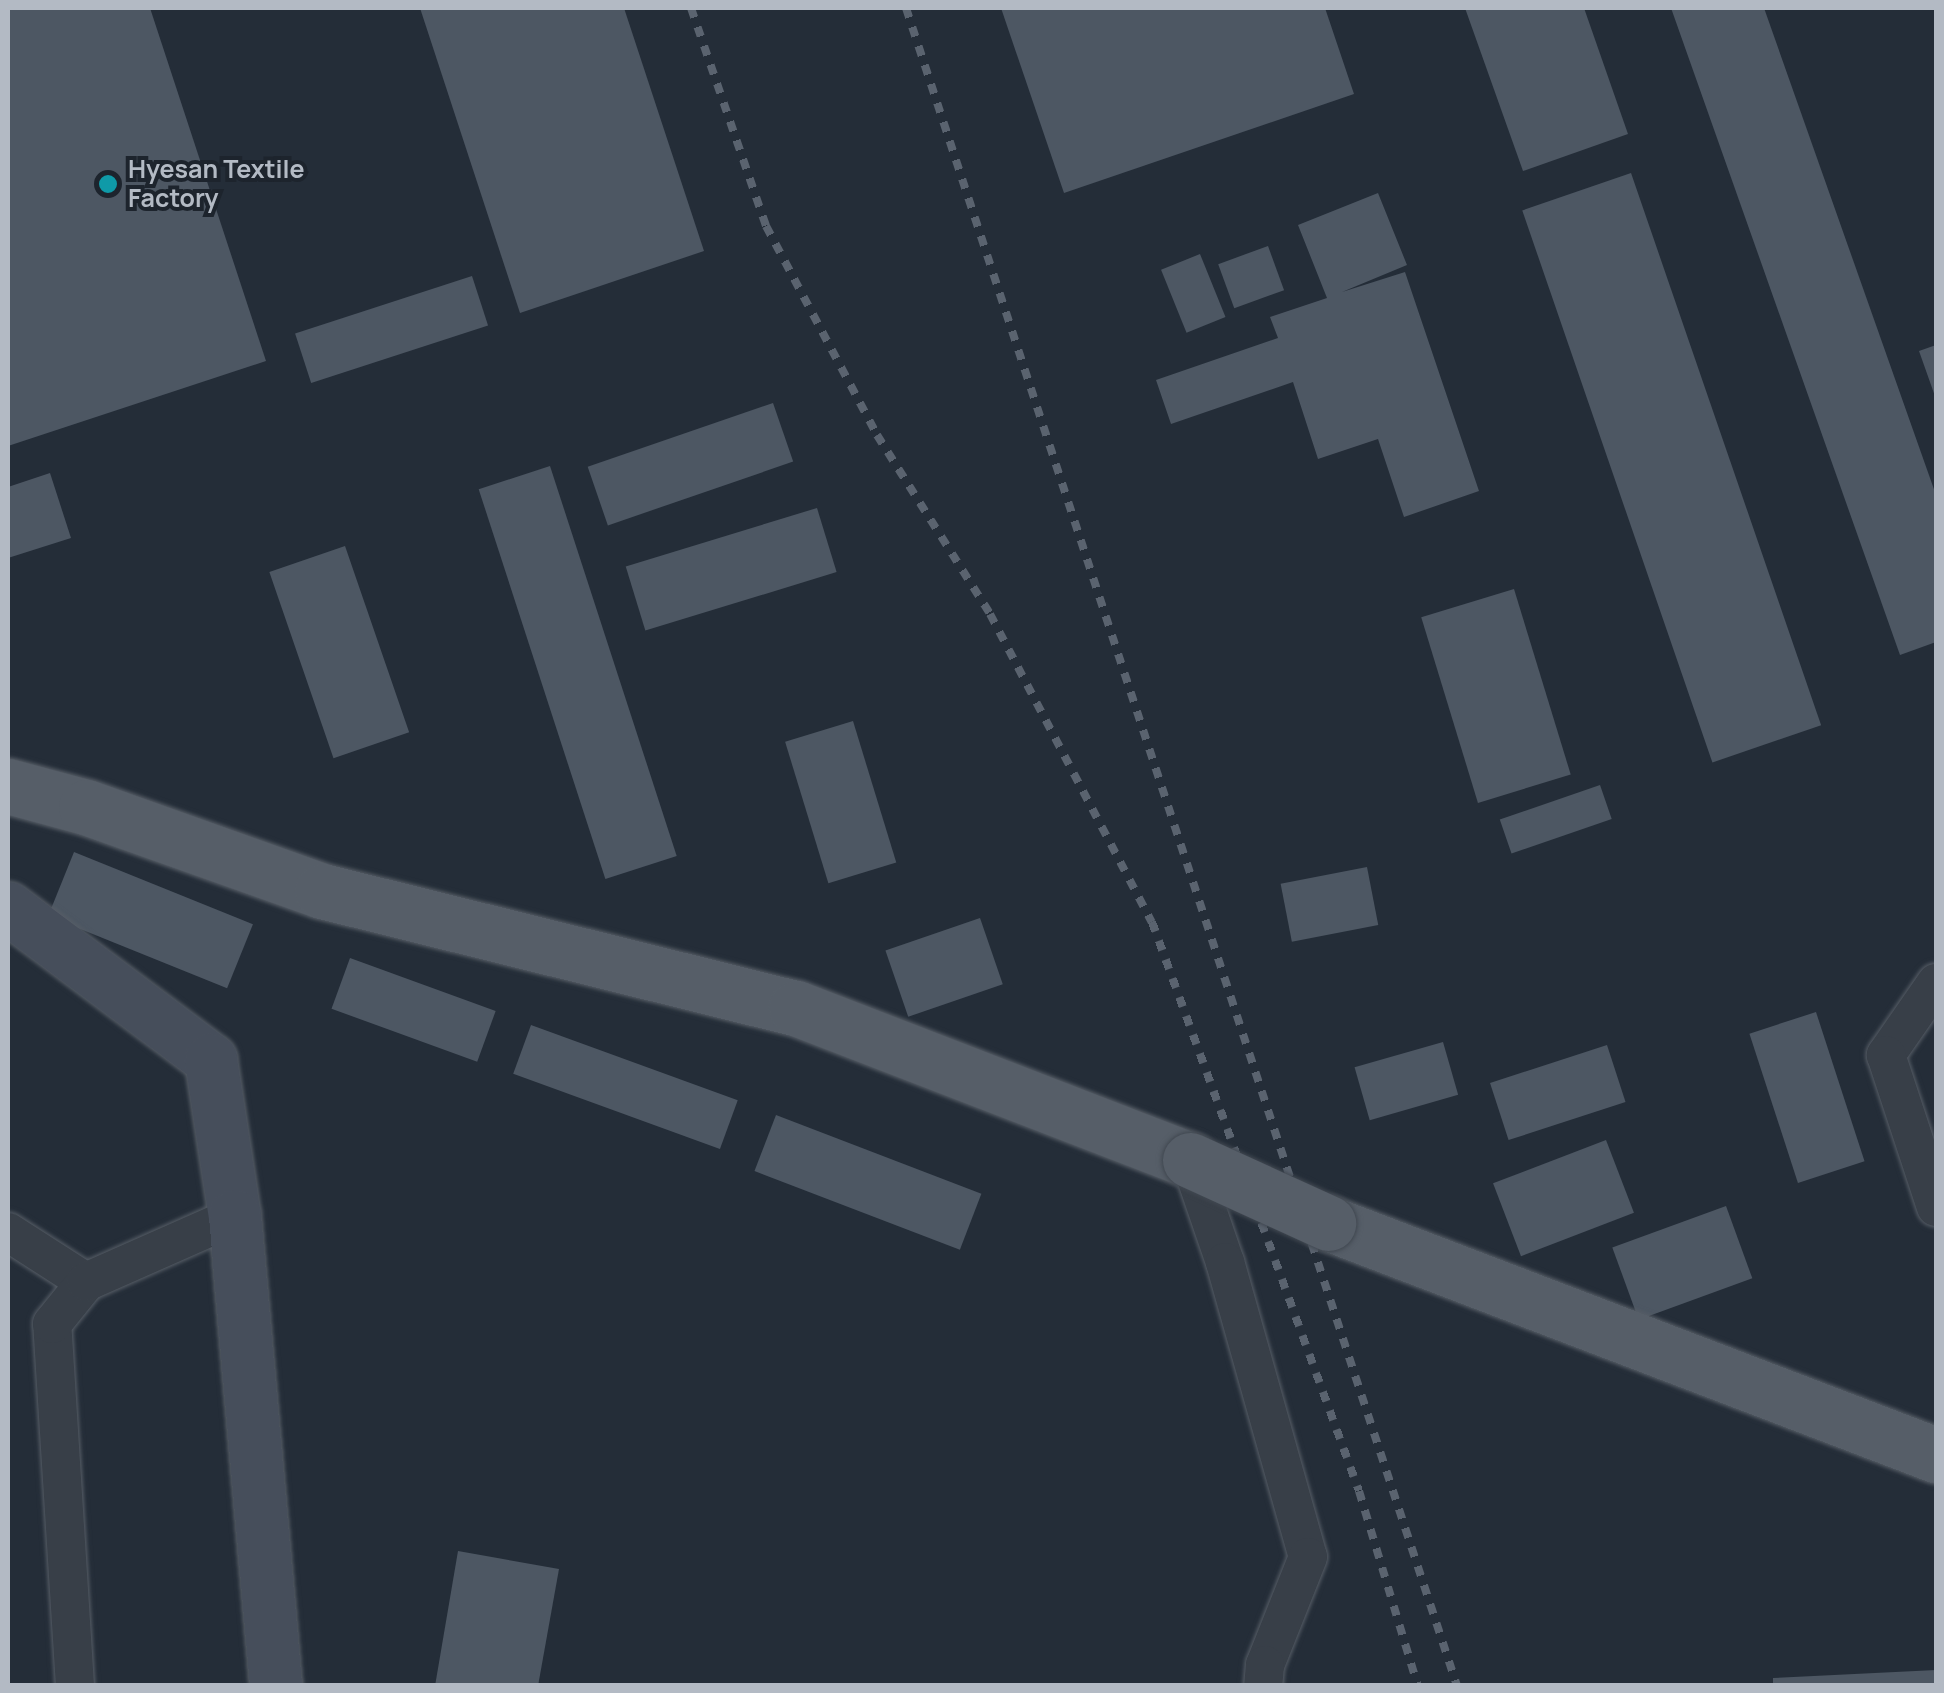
<!DOCTYPE html>
<html>
<head>
<meta charset="utf-8">
<style>
  body { margin:0 }
  #map { position:relative; width:1944px; height:1693px; overflow:hidden; background:#242d38; font-family:Manrope,sans-serif }
  div>[style] { position:absolute }
  .building>* { inset:0; background:#4d5763; transform-origin:0 0 }
  .roads { filter:drop-shadow(0 0 2px #565d66) drop-shadow(0 0 2px #565d66) }
  .street>* { height:38px; margin:-19px; padding:0 19px; transform-origin:19px; border-radius:19px; background:#383f48 }
  .secondary>* { height:52px; margin:-26px; padding:0 26px; transform-origin:26px; border-radius:26px; background:#464e5b }
  .primary>* { height:55px; margin:-27.5px; padding:0 27.5px; transform-origin:27.5px; border-radius:27.5px; background:#565e68 }
  .rail>* { height:8px; margin-top:-4px; transform-origin:0; background:repeating-linear-gradient(90deg,#5a636f 0 10px,transparent 0 20px) }
  .bridges { filter:drop-shadow(0 0 2px #414851) drop-shadow(0 0 2px #414851) }
  .primary-bridge>* { height:55px; margin:-27.5px; padding:0 27.5px; transform-origin:27.5px; border-radius:27.5px; background:#565e68 }
  .dots>* { width:28px; height:28px; translate:-50% -50%; box-sizing:border-box; border:5px solid #1d242d; border-radius:50% }
  span { translate:-50% -50%; white-space:nowrap; text-align:center; line-height:1.15; -webkit-text-stroke:8px #1d242d; paint-order:stroke }
  .poi-label { font-size:25px; color:#b3bac4; font-weight:700 }
  .left { translate:0 -50%; text-align:left }
  .frame { position:absolute; inset:0; border:10px solid #b3bac4; pointer-events:none }
</style>
</head>
<body>
<div id="map">
  <div class="building">
    <i style="clip-path:polygon(8px 8px,150px 8px,266px 361px,8px 446px)"></i>
    <i style="clip-path:polygon(420px 8px,624px 8px,704px 251px,520px 313px)"></i>
    <i style="clip-path:polygon(1001px 8px,1325px 8px,1354px 94px,1064px 193px)"></i>
    <i style="clip-path:polygon(1465px 8px,1584px 8px,1628px 134px,1523px 171px)"></i>
    <i style="clip-path:polygon(1671px 8px,1764px 8px,1936px 495px,1936px 642px,1900px 655px)"></i>
    <i style="left:1631px;top:173px;width:584px;height:115px;rotate:71deg"></i>
    <i style="clip-path:polygon(1378px 193px,1407px 265px,1342px 292px,1405px 272px,1479px 491px,1404px 517px,1378px 439px,1318px 459px,1293px 382px,1171px 424px,1156px 380px,1278px 338px,1270px 317px,1327px 298px,1298px 225px)"></i>
    <i style="left:1268px;top:246px;width:47px;height:53px;rotate:70deg"></i>
    <i style="left:1200px;top:254px;width:68px;height:42px;rotate:68deg"></i>
    <i style="left:472px;top:276px;width:52px;height:186px;rotate:72deg"></i>
    <i style="clip-path:polygon(1936px 345px,1936px 399px,1919px 351px)"></i>
    <i style="left:773px;top:403px;width:62px;height:196px;rotate:71deg"></i>
    <i style="left:550px;top:466px;width:410px;height:75px;rotate:72deg"></i>
    <i style="clip-path:polygon(50px 473px,71px 538px,8px 558px,8px 487px)"></i>
    <i style="left:817px;top:508px;width:67px;height:200px;rotate:73deg"></i>
    <i style="left:345px;top:546px;width:197px;height:80px;rotate:71deg"></i>
    <i style="left:1514px;top:589px;width:194px;height:97px;rotate:73deg"></i>
    <i style="left:853px;top:721px;width:148px;height:71px;rotate:73deg"></i>
    <i style="left:1600px;top:785px;width:36px;height:106px;rotate:71deg"></i>
    <i style="left:74px;top:852px;width:193px;height:69px;rotate:22deg"></i>
    <i style="left:1367px;top:867px;width:59px;height:88px;rotate:79deg"></i>
    <i style="left:980px;top:918px;width:70px;height:100px;rotate:71deg"></i>
    <i style="left:350px;top:958px;width:155px;height:54px;rotate:20deg"></i>
    <i style="left:1816px;top:1012px;width:157px;height:70px;rotate:72deg"></i>
    <i style="left:531px;top:1025px;width:220px;height:52px;rotate:20deg"></i>
    <i style="left:1443px;top:1042px;width:55px;height:92px;rotate:74deg"></i>
    <i style="left:1607px;top:1045px;width:60px;height:123px;rotate:72deg"></i>
    <i style="left:776px;top:1115px;width:220px;height:60px;rotate:21deg"></i>
    <i style="left:1606px;top:1140px;width:78px;height:121px;rotate:69deg"></i>
    <i style="left:1726px;top:1206px;width:77px;height:121px;rotate:70deg"></i>
    <i style="clip-path:polygon(458px 1551px,559px 1569px,538px 1686px,435px 1686px)"></i>
    <i style="clip-path:polygon(1936px 1670px,1936px 1686px,1773px 1686px,1773px 1678px)"></i>
  </div>
  <div class="roads">
    <div class="street">
      <i style="left:1936px;top:983px;width:88px;rotate:124.8deg"></i>
      <i style="left:1886px;top:1055px;width:160px;rotate:71.8deg"></i>
      <i style="left:1190px;top:1160px;width:108px;rotate:71.1deg"></i>
      <i style="left:1225px;top:1262px;width:306px;rotate:74.3deg"></i>
      <i style="left:1308px;top:1557px;width:116px;rotate:111.7deg"></i>
      <i style="left:1265px;top:1665px;width:21px;rotate:95deg"></i>
      <i style="left:8px;top:1232px;width:93px;rotate:32.7deg"></i>
      <i style="left:75px;top:1686px;width:363px;rotate:-93.6deg"></i>
      <i style="left:52px;top:1324px;width:54px;rotate:-51deg"></i>
      <i style="left:86px;top:1282px;width:163px;rotate:-23.9deg"></i>
    </div>
    <div class="secondary">
      <i style="left:8px;top:908px;width:254px;rotate:36.8deg"></i>
      <i style="left:211px;top:1060px;width:158px;rotate:81.3deg"></i>
      <i style="left:235px;top:1216px;width:472px;rotate:85deg"></i>
    </div>
    <div class="primary">
      <i style="left:8px;top:786px;width:81px;rotate:15.1deg"></i>
      <i style="left:86px;top:807px;width:251px;rotate:19.6deg"></i>
      <i style="left:322px;top:891px;width:488px;rotate:13.9deg"></i>
      <i style="left:796px;top:1008px;width:422px;rotate:21.1deg"></i>
      <i style="left:1328px;top:1223px;width:651px;rotate:20.89deg"></i>
    </div>
  </div>
  <div class="rail">
    <i style="left:691px;top:8px;width:231px;rotate:71deg"></i>
    <i style="left:766px;top:226px;width:237px;rotate:62deg"></i>
    <i style="left:877px;top:435px;width:212px;rotate:57.7deg"></i>
    <i style="left:990px;top:614px;width:348px;rotate:62.3deg"></i>
    <i style="left:1152px;top:922px;width:605px;rotate:70.01deg"></i>
    <i style="left:1359px;top:1491px;width:204px;rotate:73.2deg"></i>
    <i style="left:906px;top:8px;width:1766px;rotate:71.82deg"></i>
  </div>
  <div class="bridges">
    <div class="primary-bridge">
      <i style="left:1190px;top:1160px;width:152px;rotate:24.5deg"></i>
    </div>
  </div>
  <div class="dots">
    <i style="left:108px;top:184px;background:#0f9aa8"></i>
  </div>
  <div class="poi-label">
    <span class="left" style="left:128px;top:184px">Hyesan Textile<br>Factory</span>
  </div>
  <div class="frame"></div>
</div>
</body>
</html>
